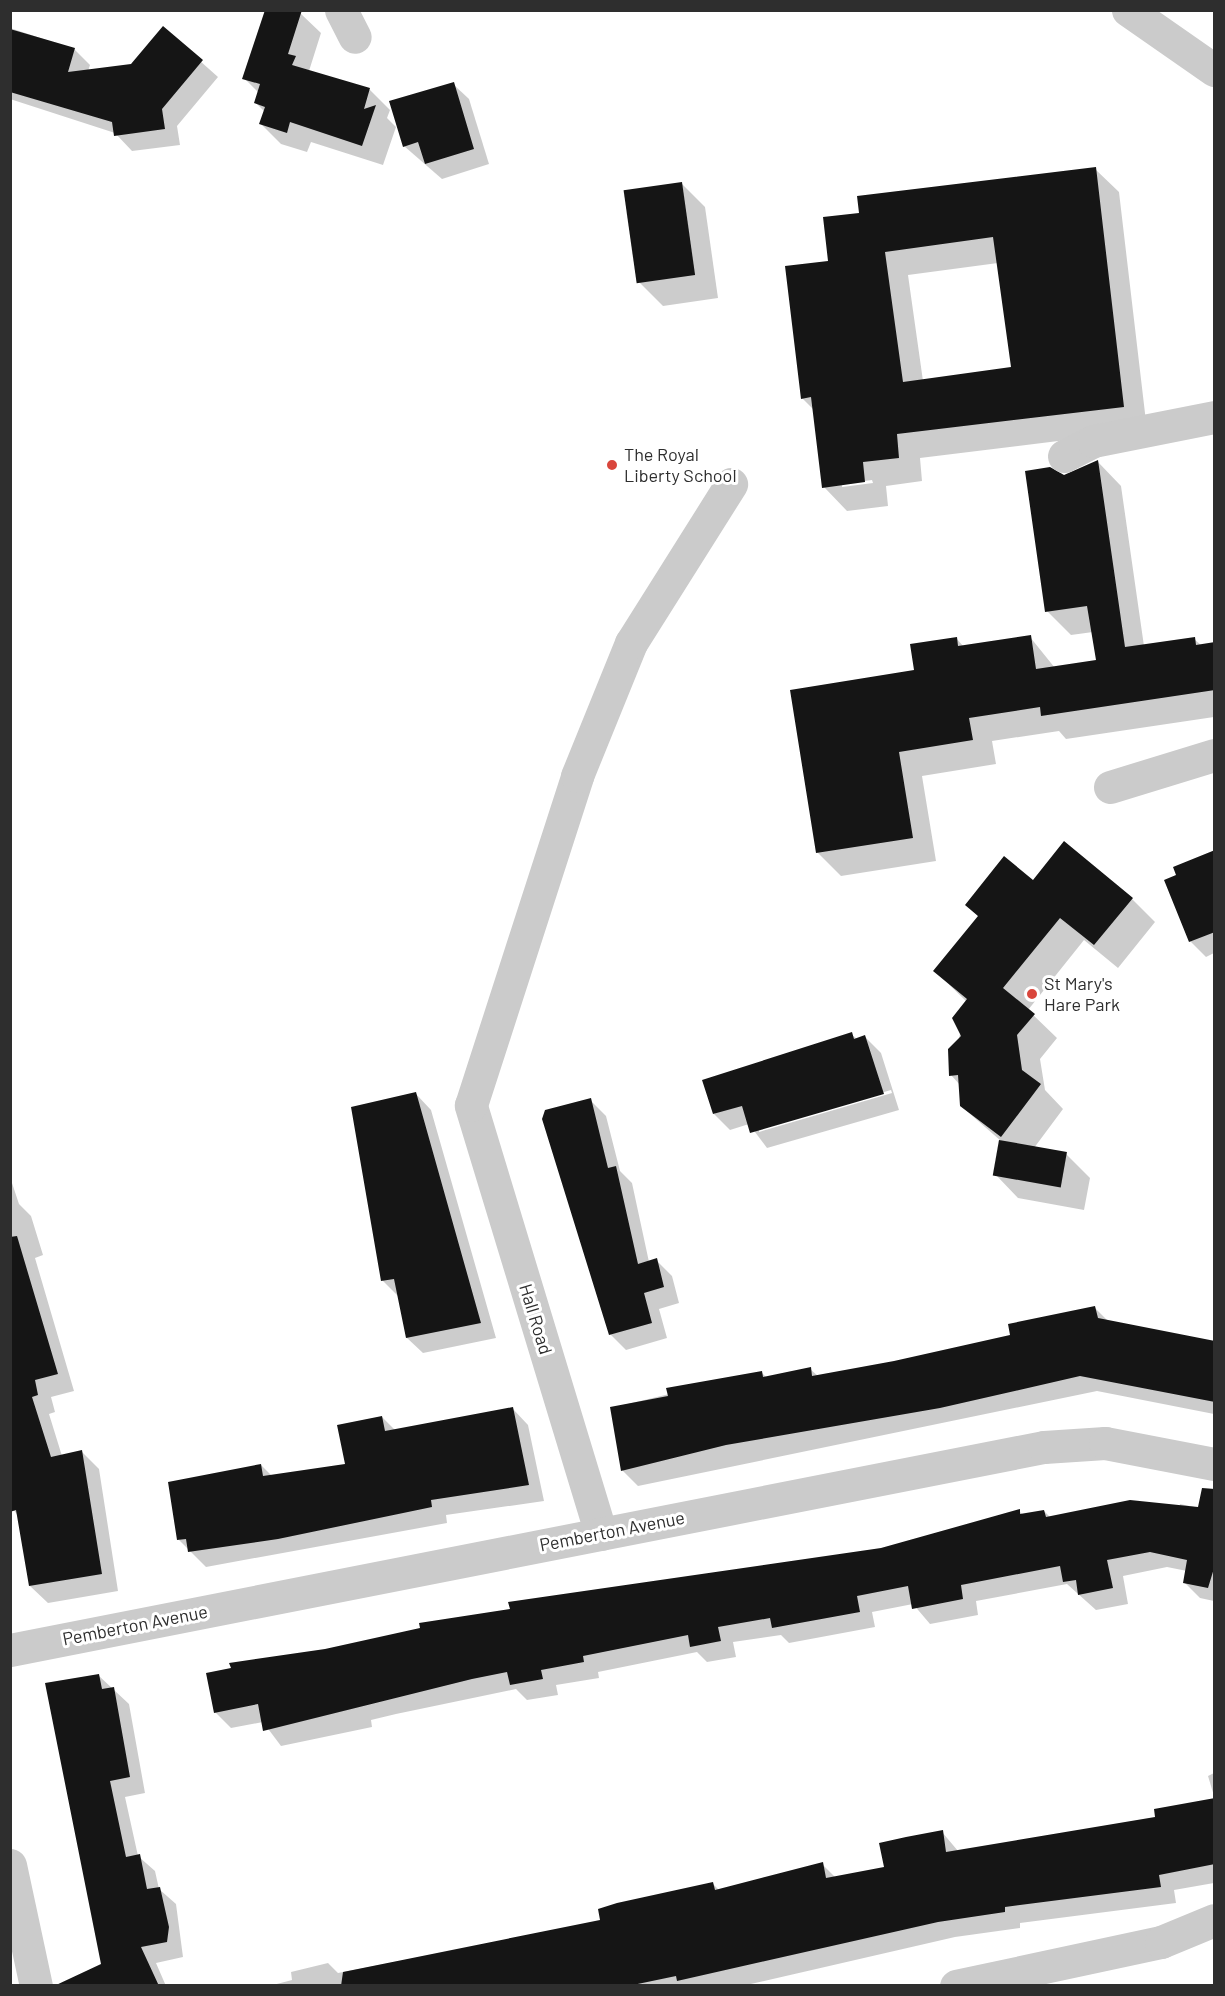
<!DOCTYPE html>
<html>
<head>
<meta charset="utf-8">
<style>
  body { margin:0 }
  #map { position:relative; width:1225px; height:1996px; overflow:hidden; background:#fff; font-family:Barlow,sans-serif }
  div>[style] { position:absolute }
  .shadow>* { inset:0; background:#0003 }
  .building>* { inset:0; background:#151515; transform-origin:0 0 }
  .minor>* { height:33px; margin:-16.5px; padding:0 16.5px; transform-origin:16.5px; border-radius:16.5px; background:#cbcbcb }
  .dots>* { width:16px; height:16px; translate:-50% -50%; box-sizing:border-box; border:3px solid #fff; border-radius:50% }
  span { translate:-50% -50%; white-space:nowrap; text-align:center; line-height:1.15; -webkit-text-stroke:6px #fff; paint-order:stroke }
  .poi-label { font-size:18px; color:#2e2e2e }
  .left { translate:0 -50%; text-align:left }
  .street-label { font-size:18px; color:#2e2e2e }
  .frame { position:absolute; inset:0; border:12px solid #2e2e2e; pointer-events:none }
</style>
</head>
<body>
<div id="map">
  <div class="shadow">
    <i style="clip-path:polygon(300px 13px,321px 33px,309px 71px,370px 90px,390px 110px,387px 118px,396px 127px,383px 165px,311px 142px,307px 152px,281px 144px,261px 124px,265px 112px,256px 103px,259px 93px,244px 78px)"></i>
    <i style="clip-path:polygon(10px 28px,74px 49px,90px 65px,88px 71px,132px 65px,163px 28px,218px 77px,177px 126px,180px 145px,132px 151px,115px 133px,10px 99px)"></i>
    <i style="clip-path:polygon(453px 84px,469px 99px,489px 164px,442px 179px,404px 146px)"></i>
    <i style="clip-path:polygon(evenodd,1095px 169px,1119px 192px,1147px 430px,920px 458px,922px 481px,886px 486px,888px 506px,847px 511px,824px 487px,814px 410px,802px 398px,829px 263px,861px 214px,1095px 169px,998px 263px,1012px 369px,923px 381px,908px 275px,998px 263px,1095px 169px,872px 480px,873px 483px,842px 487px,842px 484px,872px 480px)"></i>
    <i style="clip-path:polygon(681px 183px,705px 207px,718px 298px,663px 306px,639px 282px)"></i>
    <i style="clip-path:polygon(1098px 462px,1121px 486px,1144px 646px,1194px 639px,1201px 645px,1214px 643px,1214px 717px,1066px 739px,1059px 731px,992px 741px,996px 764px,922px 776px,936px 861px,841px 876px,817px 852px,916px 671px,956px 638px,964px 647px,1030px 637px,1055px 668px,1098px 662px,1093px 632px,1071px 635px,1047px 611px,1064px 476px)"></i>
    <i style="clip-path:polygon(1214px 852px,1214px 953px,1206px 957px,1190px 941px,1178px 876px)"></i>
    <i style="clip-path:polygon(1033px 882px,1132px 899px,1155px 922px,1118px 968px,1084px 940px,1028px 1010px,1057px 1038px,1040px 1059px,1045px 1090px,1063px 1109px,1034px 1148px,1066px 1154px,1090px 1178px,1084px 1210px,1018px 1198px,995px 1174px,1001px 1141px,961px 1106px,960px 1085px,951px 1075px,967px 1002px,935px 971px,979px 917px,967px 905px)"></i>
    <i style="clip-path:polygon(evenodd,851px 1034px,857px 1039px,865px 1037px,881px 1053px,899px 1110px,767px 1148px,749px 1124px,730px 1130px,714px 1114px,851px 1034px,891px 1090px,892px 1093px,759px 1132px,759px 1129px,891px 1090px)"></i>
    <i style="clip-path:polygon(416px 1094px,431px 1110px,496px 1338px,423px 1353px,407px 1338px,399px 1297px,383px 1281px,353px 1108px)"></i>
    <i style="clip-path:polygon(590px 1100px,606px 1116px,620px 1171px,632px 1183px,649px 1262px,656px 1260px,672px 1276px,679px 1303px,659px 1309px,667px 1338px,626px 1350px,610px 1334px,544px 1119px)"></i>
    <i style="clip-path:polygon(10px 1177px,19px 1204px,31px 1216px,43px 1255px,35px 1258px,74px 1391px,51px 1397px,55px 1412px,49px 1414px,62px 1456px,82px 1452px,99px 1469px,118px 1591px,48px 1603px,30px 1586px,19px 1517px,10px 1505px)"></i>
    <i style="clip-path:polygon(1095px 1308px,1109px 1322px,1214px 1343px,1214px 1414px,1097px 1391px,638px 1486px,623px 1471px,611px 1408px,761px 1372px,767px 1378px,810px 1369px,818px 1376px,895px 1362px,1012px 1337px)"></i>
    <i style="clip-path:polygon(513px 1409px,528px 1425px,544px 1501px,446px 1515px,447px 1523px,206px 1567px,179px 1540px,261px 1465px,272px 1476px,346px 1465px,382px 1417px,395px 1430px)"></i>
    <i style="clip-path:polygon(1180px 1504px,1214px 1511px,1214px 1601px,1200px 1598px,1184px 1582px,1187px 1571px,1167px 1567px,1123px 1576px,1128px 1604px,1096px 1610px,1067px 1584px,976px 1601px,978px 1615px,930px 1624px,913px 1604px,872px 1612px,875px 1627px,789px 1643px,781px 1635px,733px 1642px,736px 1657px,707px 1662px,697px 1652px,598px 1672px,599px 1678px,556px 1685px,558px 1695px,527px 1700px,516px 1689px,396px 1714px,371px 1720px,372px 1727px,281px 1746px,263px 1722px,231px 1728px,215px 1712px,326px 1651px,881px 1550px,1019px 1511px,1023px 1515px,1044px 1511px,1050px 1517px,1179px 1511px)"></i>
    <i style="clip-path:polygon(98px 1675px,129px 1704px,145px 1793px,125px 1797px,138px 1856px,155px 1871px,159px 1889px,176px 1904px,183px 1957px,156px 1963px,166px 1986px,103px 1986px)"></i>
    <i style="clip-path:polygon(1214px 1773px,1214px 1796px,1208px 1776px)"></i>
    <i style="clip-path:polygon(1214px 1800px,1214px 1883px,1174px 1890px,1176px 1903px,1020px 1923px,1020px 1928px,955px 1937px,742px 1986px,269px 1986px,292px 1980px,291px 1972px,328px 1963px,338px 1973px,602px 1922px,713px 1884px,719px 1890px,822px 1864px,836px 1878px,886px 1868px,942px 1832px,958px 1851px,1157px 1818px)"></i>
  </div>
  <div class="building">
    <i style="clip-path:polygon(265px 10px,302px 10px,288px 54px,296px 56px,292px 65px,370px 88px,364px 109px,376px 105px,362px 146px,290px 122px,287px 133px,259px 124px,265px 107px,254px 103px,260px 84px,242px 79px)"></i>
    <i style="clip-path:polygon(163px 26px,203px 60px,162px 109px,165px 129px,114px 136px,112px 122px,10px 92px,10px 29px,75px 48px,68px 72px,131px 64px)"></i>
    <i style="clip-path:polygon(454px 82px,474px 149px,425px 164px,418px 142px,403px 147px,389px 101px)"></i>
    <i style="clip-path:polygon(evenodd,1096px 167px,1124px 407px,897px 434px,899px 458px,863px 462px,865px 482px,822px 488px,811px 397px,801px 399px,785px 266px,828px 261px,823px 217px,859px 213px,857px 196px,1096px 167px,993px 237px,1011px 367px,903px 382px,885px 252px,993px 237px)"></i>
    <i style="left:682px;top:182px;width:94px;height:59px;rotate:82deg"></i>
    <i style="clip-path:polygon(1098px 460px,1125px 647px,1195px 637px,1196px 645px,1215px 642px,1215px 690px,1041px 716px,1040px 707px,969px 718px,973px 740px,899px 752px,913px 838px,816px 853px,790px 690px,914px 670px,910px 644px,957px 637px,958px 646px,1031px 635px,1036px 669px,1096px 660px,1087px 606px,1045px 612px,1025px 471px,1050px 467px,1064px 475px)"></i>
    <i style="clip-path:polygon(1064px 841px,1133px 898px,1094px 945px,1060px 918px,1003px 988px,1035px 1014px,1017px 1035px,1022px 1070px,1041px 1084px,1001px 1137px,960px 1106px,958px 1075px,949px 1076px,948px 1049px,961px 1036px,952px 1018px,967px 999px,933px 971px,978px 916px,965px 905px,1004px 856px,1033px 880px)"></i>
    <i style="clip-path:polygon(1215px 850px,1215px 932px,1189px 942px,1164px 880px,1176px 875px,1173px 867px)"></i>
    <i style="clip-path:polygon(852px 1032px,854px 1039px,865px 1035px,884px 1094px,750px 1133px,742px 1106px,713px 1114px,702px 1080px)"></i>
    <i style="clip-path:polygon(416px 1092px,481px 1323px,406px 1338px,394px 1279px,381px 1281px,351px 1107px)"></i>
    <i style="clip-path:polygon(591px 1098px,608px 1168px,616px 1166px,638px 1264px,657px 1258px,664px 1287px,644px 1293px,652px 1323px,609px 1335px,542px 1119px,545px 1110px)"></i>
    <i style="left:999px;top:1140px;width:69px;height:36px;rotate:10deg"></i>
    <i style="clip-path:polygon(17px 1236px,58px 1374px,35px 1380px,38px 1395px,32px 1397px,51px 1457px,82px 1450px,102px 1574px,29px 1586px,16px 1510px,10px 1512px,10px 1237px)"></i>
    <i style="clip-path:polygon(1095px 1306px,1098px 1318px,1215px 1341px,1215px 1402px,1080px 1376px,940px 1408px,726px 1445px,621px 1471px,610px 1407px,668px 1396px,666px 1388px,762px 1371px,763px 1377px,811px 1367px,812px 1376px,894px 1361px,1010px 1335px,1008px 1324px)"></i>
    <i style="clip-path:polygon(513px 1407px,529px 1485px,431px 1500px,432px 1507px,278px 1539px,188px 1552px,186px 1539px,177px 1540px,168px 1482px,261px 1464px,263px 1476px,345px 1464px,337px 1425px,382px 1416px,385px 1431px)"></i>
    <i style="clip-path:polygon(1202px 1488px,1215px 1489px,1215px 1565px,1208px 1588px,1183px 1583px,1187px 1560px,1150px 1552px,1107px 1560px,1113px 1588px,1078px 1595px,1076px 1580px,1063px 1582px,1060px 1566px,961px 1585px,963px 1599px,912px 1609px,908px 1586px,857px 1596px,860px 1612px,772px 1628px,770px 1618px,718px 1627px,721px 1641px,690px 1647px,688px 1635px,583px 1656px,584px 1662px,541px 1670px,543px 1679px,510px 1685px,507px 1672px,472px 1679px,263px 1731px,258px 1704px,214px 1713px,206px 1673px,231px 1668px,229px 1663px,325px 1649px,420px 1628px,419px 1623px,510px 1609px,508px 1602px,881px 1548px,1020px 1509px,1020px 1514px,1044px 1510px,1046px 1517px,1130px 1500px,1198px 1507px)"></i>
    <i style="clip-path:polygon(99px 1674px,102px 1689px,114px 1687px,130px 1777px,110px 1781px,126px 1857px,140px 1854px,147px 1889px,160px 1887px,169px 1927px,167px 1942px,141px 1947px,159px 1986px,54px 1986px,101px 1964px,45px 1683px)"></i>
    <i style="clip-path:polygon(1215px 1798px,1215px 1864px,1159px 1875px,1161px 1887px,1005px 1907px,1005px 1912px,938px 1922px,677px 1981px,676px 1976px,628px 1986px,341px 1986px,343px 1972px,600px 1920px,598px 1909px,617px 1903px,713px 1882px,715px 1890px,823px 1862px,826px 1878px,884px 1867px,879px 1843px,906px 1837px,943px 1830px,946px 1852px,1155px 1817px,1154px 1809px)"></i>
  </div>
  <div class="minor">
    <i style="left:341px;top:10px;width:30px;rotate:63deg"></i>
    <i style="left:1128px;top:10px;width:105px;rotate:34.9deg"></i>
    <i style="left:1064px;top:456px;width:33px;rotate:-27deg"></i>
    <i style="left:1093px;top:441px;width:123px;rotate:-11.2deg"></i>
    <i style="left:1110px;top:787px;width:109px;rotate:-17.1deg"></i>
    <i style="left:601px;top:1534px;width:448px;rotate:-106.9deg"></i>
    <i style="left:471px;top:1105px;width:346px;rotate:-72.1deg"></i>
    <i style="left:577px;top:776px;width:144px;rotate:-67.9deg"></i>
    <i style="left:631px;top:643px;width:188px;rotate:-57.8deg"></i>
    <i style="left:10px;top:1650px;width:1054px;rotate:-11.11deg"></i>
    <i style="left:1044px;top:1447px;width:61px;rotate:-3.8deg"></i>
    <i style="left:1105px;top:1443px;width:111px;rotate:10.9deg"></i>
    <i style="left:10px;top:1865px;width:124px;rotate:77.9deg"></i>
    <i style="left:956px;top:1986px;width:210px;rotate:-12.1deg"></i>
    <i style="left:1161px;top:1942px;width:57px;rotate:-22.5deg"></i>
  </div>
  <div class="dots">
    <i style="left:612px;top:465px;background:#d9463c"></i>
    <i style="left:1032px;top:994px;background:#d9463c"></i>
  </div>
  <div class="poi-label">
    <span class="left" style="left:624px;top:465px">The Royal<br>Liberty School</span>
    <span class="left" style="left:1044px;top:994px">St Mary's<br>Hare Park</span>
  </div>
  <div class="street-label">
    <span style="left:536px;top:1319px;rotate:73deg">Hall Road</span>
    <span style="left:612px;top:1531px;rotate:-11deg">Pemberton Avenue</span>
    <span style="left:135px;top:1625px;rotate:-11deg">Pemberton Avenue</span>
  </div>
  <div class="frame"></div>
</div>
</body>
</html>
